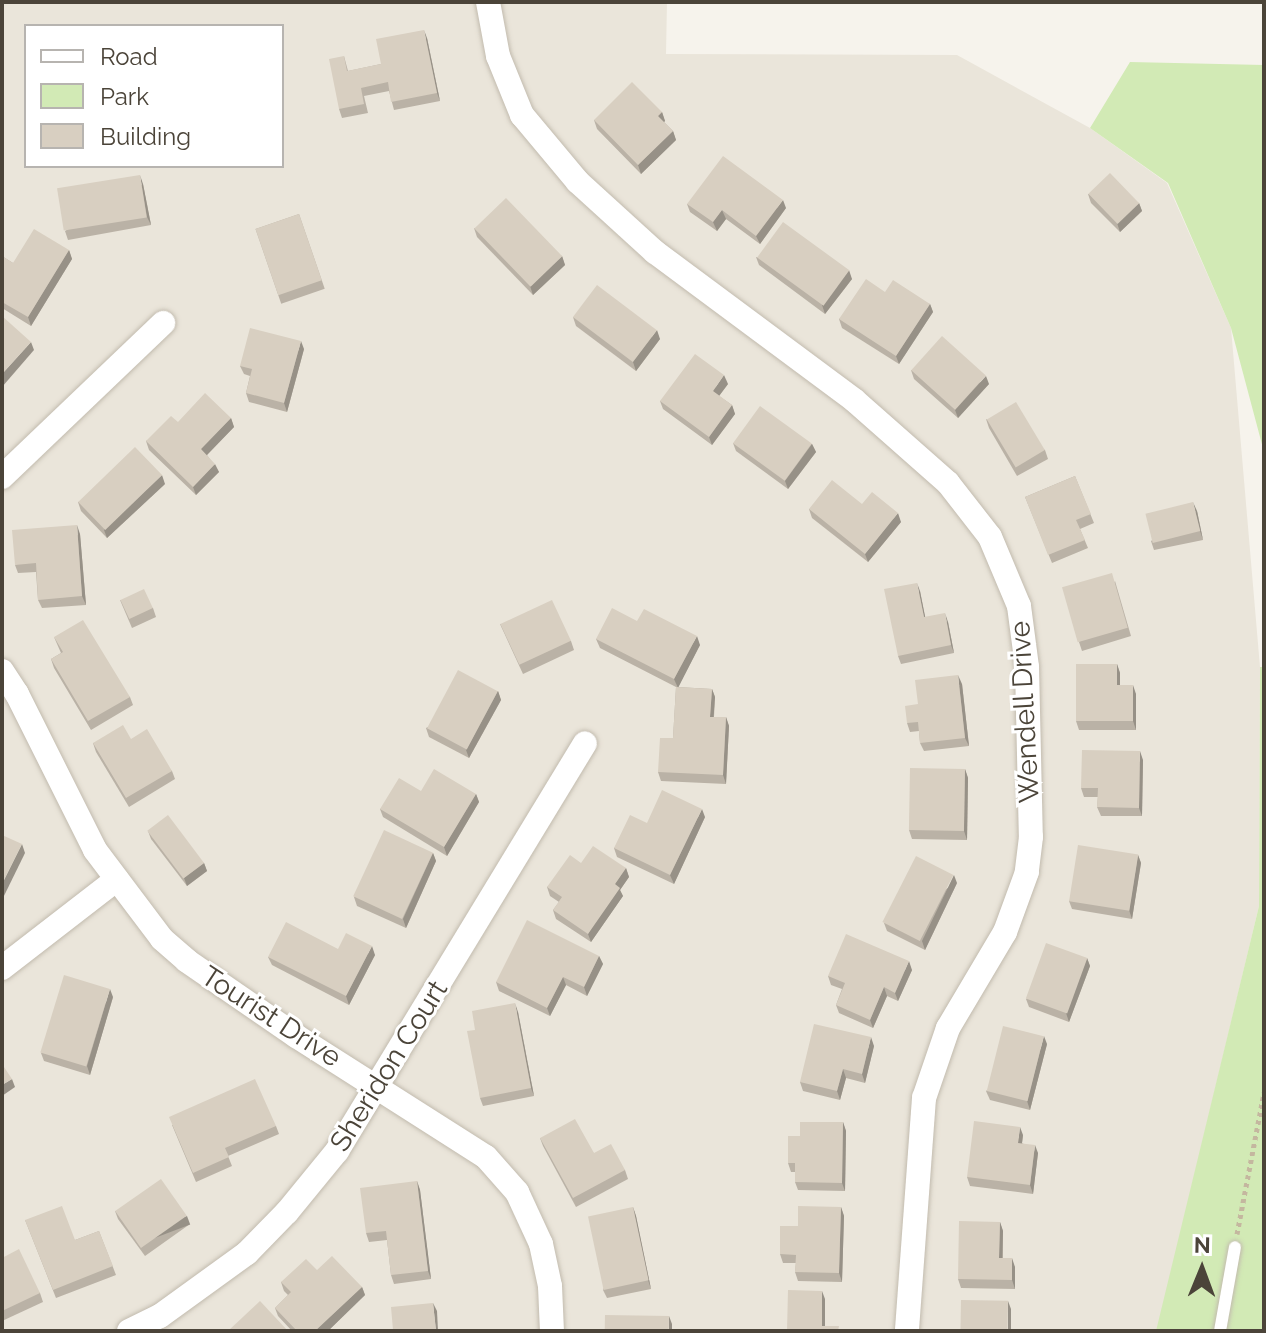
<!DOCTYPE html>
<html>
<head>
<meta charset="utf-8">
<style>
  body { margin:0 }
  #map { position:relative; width:1266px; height:1333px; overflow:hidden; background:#f6f3ec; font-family:Raleway,sans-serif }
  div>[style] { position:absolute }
  .residential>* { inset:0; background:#eae5da }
  .green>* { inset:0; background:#d2eab5 }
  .path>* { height:5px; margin-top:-2.5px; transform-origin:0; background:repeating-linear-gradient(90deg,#c4b79f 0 4px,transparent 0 8px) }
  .roads { filter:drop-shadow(0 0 2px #c2bbae) drop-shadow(0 0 2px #c2bbae) }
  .lane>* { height:12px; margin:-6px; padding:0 6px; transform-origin:6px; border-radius:6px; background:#fff }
  .street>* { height:24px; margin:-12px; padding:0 12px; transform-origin:12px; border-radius:12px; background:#fff }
  .wall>* { inset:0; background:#bab2a6; transform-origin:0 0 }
  .shaded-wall>* { inset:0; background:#979187; transform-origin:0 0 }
  .building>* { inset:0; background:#d8cfc1; transform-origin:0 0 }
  span { translate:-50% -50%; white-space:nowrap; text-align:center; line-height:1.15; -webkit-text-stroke:6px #fff; paint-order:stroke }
  .street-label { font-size:28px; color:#4b4439 }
  .frame { position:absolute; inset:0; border:4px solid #4b4439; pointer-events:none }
  .legend { position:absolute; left:24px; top:24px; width:260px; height:144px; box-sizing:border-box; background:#fff; border:2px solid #b7b4b0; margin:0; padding:10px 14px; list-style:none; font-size:24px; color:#4b4439 }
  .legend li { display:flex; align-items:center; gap:16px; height:40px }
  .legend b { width:40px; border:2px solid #b7b4b0 }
  .north { position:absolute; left:1162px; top:1229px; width:80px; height:80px; -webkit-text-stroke:6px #fff; paint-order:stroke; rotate:1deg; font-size:22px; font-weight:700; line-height:32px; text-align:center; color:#4b4439 }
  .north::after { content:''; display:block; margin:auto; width:28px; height:36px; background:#4b4439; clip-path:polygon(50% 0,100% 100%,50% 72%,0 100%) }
</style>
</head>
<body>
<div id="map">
  <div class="residential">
    <i style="clip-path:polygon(evenodd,2px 2px,667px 2px,666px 54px,957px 55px,1090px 128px,1167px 183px,1231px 328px,1260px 667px,1259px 906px,1157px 1331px,2px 1331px,2px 2px,26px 26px,282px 26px,282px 166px,26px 166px,26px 26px)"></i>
  </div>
  <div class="green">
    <i style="clip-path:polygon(1130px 62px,1264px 65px,1264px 452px,1231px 328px,1168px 183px,1090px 128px)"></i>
    <i style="clip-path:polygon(1260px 667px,1264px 667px,1264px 1331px,1156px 1331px,1259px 906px)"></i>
  </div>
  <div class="path">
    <i style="left:1237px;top:1234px;width:144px;rotate:-79.2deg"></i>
  </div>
  <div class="roads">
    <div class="lane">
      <i style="left:1220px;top:1331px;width:85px;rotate:-79.9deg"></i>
    </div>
    <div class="street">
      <i style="left:488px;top:2px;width:55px;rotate:79.5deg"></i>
      <i style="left:498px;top:56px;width:64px;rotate:67.9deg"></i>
      <i style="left:522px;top:115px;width:87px;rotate:50.1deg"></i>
      <i style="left:578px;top:182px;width:104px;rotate:42.3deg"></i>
      <i style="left:655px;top:252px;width:248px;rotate:36.6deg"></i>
      <i style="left:854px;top:400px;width:125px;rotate:41.4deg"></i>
      <i style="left:948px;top:483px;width:68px;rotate:52.1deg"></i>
      <i style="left:990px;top:537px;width:75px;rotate:67.2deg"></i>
      <i style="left:1019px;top:606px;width:62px;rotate:82.5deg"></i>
      <i style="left:1027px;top:667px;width:170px;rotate:88.7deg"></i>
      <i style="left:1031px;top:837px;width:35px;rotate:97deg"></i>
      <i style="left:1027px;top:872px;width:64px;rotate:110.1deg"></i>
      <i style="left:1005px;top:932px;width:112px;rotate:120.7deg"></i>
      <i style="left:948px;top:1028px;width:74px;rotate:108.9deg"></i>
      <i style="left:924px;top:1098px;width:234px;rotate:94.2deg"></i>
      <i style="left:2px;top:477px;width:223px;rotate:-43.7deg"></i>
      <i style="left:2px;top:671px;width:27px;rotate:57deg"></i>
      <i style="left:17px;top:694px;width:174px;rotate:63.4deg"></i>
      <i style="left:95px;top:850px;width:111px;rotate:53deg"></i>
      <i style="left:162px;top:939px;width:33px;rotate:41deg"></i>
      <i style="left:187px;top:961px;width:132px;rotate:34.5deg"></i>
      <i style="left:296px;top:1036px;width:225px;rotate:32.5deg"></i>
      <i style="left:486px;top:1157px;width:47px;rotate:48.5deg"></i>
      <i style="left:517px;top:1192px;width:57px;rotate:65.2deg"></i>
      <i style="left:541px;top:1244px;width:43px;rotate:77.9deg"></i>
      <i style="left:550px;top:1286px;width:45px;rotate:87.5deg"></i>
      <i style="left:2px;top:968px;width:145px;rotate:-37.7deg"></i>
      <i style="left:129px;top:1331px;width:34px;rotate:-26deg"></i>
      <i style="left:160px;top:1316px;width:107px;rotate:-35.9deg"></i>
      <i style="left:247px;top:1253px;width:57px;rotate:-45.7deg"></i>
      <i style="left:287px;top:1212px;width:79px;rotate:-50.7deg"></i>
      <i style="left:337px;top:1151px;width:477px;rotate:-58.7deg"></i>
    </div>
  </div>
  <div class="wall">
    <i style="clip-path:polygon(427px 38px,440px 101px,394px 110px,389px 91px,364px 96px,368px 113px,342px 118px,339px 109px,344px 56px,348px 71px,381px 64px)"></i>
    <i style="clip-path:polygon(662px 112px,665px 121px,664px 122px,673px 131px,676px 140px,641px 174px,597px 129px,594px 120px)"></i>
    <i style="clip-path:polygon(143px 184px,151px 225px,68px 240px,65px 231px)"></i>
    <i style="clip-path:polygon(1088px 194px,1139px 203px,1142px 211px,1120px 232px,1091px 203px)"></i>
    <i style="clip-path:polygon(687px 204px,786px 208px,760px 244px,726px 219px,717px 231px,690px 212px)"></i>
    <i style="left:299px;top:214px;width:79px;height:46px;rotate:71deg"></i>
    <i style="clip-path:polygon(474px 228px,562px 256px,565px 265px,533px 295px,477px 237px)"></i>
    <i style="clip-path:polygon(69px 250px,72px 259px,31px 326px,2px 308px,2px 256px,13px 263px)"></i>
    <i style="clip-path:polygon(756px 257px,852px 279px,825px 314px,759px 265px)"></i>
    <i style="clip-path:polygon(885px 292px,930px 304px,933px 312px,899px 364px,842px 328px,839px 319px)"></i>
    <i style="clip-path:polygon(573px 317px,660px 339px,636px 371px,576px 326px)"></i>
    <i style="clip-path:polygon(304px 349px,287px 412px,249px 402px,246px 393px,250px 376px,244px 374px,240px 366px)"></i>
    <i style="clip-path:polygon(911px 370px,989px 384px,958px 418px,914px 379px)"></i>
    <i style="clip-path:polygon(728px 384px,719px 396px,732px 405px,735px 414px,712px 445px,663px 409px,660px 401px)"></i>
    <i style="clip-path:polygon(231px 418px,234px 427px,207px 455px,219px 472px,196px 495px,149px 450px,146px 441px,178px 422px)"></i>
    <i style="clip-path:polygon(986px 419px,1045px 450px,1048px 459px,1017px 476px,989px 428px)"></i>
    <i style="clip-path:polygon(733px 443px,812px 444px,816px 452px,788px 489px,736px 451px)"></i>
    <i style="clip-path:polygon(1075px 476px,1094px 523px,1080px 529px,1088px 548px,1052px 563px,1025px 497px)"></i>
    <i style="clip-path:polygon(165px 484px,107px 538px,81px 511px,78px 502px)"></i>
    <i style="clip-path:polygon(862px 504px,901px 522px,868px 562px,812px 518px,809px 509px)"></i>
    <i style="clip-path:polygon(1197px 511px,1203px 540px,1154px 550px,1151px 541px)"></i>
    <i style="clip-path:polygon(80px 534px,86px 605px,42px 608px,38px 600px,36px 572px,18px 573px,15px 565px)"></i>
    <i style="clip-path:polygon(1115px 581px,1131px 636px,1082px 651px,1079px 642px)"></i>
    <i style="clip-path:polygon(920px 591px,925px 617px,948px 622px,954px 653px,901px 664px,898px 656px)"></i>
    <i style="clip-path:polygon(120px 600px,153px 608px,156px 617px,132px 628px)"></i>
    <i style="clip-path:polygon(637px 621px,700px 645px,678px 687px,712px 689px,715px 697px,714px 717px,726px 717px,729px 726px,726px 784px,661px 781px,658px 772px,673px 738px,676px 687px,600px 648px,596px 639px)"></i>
    <i style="clip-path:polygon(500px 624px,571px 641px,574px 650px,523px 674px)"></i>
    <i style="clip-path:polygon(54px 637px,130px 697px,133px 705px,91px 730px,54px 668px,51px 659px,61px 653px)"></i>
    <i style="clip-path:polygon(1117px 664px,1120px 673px,1120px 685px,1136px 694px,1136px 730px,1079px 730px,1076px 721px)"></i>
    <i style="clip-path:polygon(962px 684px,969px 746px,924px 751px,920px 743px,919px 731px,910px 732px,907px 723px)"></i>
    <i style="clip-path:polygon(498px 691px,501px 700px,469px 758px,429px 737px,426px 728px)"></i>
    <i style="clip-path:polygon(131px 739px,172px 771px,175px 779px,129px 807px,96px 752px,93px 743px)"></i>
    <i style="clip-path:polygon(1143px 760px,1142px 816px,1101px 816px,1097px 807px,1098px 797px,1084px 797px,1081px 788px)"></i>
    <i style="clip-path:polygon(965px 769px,968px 778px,967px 840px,912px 839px,909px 830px)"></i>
    <i style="clip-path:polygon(421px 791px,476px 794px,479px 802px,447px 856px,383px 817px,380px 809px)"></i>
    <i style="clip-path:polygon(705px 817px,674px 884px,617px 857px,614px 848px,647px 823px)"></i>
    <i style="clip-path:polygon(148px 831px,204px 863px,207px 871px,187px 886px,151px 839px)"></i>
    <i style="clip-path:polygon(433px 853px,436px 861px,406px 928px,357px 906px,354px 897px)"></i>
    <i style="clip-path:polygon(1138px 855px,1141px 863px,1132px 919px,1072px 909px,1069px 901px)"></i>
    <i style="clip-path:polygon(581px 863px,626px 868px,629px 877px,620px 890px,623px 896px,591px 942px,556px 919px,553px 910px,559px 902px,550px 896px,547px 887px)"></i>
    <i style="clip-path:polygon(957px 883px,925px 950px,887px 931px,884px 923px)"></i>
    <i style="clip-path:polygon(338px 949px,375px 955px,349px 1005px,272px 965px,268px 957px)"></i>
    <i style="clip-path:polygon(599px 956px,603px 964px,587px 996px,566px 985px,550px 1016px,499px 991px,496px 982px)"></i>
    <i style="clip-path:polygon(1087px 958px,1090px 966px,1069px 1022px,1029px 1007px,1026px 999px)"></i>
    <i style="clip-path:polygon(912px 970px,898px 1001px,887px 996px,873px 1028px,839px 1013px,836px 1005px,842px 989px,831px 985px,828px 976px)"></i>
    <i style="clip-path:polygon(113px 997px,90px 1075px,44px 1061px,41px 1053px)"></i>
    <i style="clip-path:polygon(518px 1012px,534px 1096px,483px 1106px,480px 1098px,475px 1030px)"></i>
    <i style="clip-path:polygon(1047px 1044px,1030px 1110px,990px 1100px,986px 1091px)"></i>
    <i style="clip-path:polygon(874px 1046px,865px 1083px,846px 1078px,840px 1100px,803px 1091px,800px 1082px)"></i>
    <i style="clip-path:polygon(843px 1122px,846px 1131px,845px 1191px,798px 1190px,795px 1182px,795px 1172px,791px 1172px,788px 1163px,800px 1136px)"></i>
    <i style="clip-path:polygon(172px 1125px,276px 1126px,279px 1134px,228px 1156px,232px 1166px,196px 1182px)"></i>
    <i style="clip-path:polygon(1023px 1135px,1022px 1143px,1038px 1153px,1033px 1194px,970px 1186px,967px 1177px)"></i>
    <i style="clip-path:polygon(540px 1138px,594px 1153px,625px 1170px,628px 1179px,576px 1207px,543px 1146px)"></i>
    <i style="clip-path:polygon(417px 1181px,420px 1190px,431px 1279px,394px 1284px,391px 1275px,387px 1240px,369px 1242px,366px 1233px)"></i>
    <i style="clip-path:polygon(633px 1207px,636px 1216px,651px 1289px,607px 1298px,603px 1290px)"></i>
    <i style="clip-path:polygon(841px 1207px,844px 1216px,842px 1282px,798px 1281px,795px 1272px,796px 1263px,783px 1263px,780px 1254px)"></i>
    <i style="clip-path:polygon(115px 1211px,190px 1224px,145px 1256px,118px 1219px)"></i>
    <i style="clip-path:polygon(25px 1220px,75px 1240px,99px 1231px,116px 1275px,56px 1298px)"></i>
    <i style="clip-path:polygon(1000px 1222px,1003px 1231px,1003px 1258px,1015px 1267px,1015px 1289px,961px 1288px,958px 1279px)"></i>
    <i style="clip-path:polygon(2px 1258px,40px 1293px,43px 1302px,2px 1321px)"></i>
    <i style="clip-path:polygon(317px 1270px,362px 1287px,365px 1295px,328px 1331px,292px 1331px,278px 1316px,275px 1308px,288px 1295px,284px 1291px,281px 1282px)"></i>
  </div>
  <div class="shaded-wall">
    <i style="clip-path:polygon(424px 30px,427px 38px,440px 101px,437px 93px)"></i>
    <i style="clip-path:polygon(662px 112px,665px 121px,661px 125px,658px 116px)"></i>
    <i style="clip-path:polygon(673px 131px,676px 140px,641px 174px,638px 165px)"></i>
    <i style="clip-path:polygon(140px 175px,143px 184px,151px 225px,147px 217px)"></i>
    <i style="clip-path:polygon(783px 200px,786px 208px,760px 244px,756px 236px)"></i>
    <i style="clip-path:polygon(1139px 203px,1142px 211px,1120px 232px,1117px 223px)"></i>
    <i style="clip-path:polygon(722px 210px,726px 219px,717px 231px,713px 222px)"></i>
    <i style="clip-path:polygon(69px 250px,72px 259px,31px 326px,28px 317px)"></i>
    <i style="clip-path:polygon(562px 256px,565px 265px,533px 295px,530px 286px)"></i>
    <i style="clip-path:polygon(849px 270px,852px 279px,825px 314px,822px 305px)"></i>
    <i style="clip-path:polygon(930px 304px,933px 312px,899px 364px,896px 356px)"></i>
    <i style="clip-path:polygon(657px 330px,660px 339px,636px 371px,633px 362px)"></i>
    <i style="clip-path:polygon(301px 341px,304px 349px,287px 412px,284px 403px)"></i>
    <i style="clip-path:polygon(31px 342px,34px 350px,2px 387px,2px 374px)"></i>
    <i style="clip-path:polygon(724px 375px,728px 384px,716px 400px,713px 391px)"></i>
    <i style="clip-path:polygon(986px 376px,989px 384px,958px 418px,955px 410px)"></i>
    <i style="clip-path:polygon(732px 405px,735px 414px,712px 445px,709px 437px)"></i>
    <i style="clip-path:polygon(231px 418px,234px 427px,204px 458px,201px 449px)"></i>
    <i style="clip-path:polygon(812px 444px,816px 452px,788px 489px,785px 481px)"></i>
    <i style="clip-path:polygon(215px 464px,219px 472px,196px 495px,193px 487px)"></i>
    <i style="clip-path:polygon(162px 475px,165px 484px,107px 538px,104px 530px)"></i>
    <i style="clip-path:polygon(1193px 502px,1197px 511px,1203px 540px,1200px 531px)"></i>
    <i style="clip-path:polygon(898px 513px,901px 522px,868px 562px,865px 554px)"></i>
    <i style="clip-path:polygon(77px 525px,80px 534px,86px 605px,82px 596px)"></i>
    <i style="clip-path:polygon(917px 583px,920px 591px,927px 626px,924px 617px)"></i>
    <i style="clip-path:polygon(945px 613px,948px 622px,954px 653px,951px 645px)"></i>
    <i style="clip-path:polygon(697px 636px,700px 645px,678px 688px,674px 679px)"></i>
    <i style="clip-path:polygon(1117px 664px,1120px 673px,1120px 694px,1117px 685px)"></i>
    <i style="clip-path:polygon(958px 675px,962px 684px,969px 746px,965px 738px)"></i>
    <i style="clip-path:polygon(1133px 685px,1136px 694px,1136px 730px,1133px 721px)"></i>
    <i style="clip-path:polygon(712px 689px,715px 697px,713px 725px,710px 717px)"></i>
    <i style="clip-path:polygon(498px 691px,501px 700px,469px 758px,466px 750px)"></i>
    <i style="clip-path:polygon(726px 717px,729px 726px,726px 784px,723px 775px)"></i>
    <i style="clip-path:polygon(1140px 751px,1143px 760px,1142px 816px,1139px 808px)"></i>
    <i style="clip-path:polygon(965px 769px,968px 778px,967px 840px,964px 831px)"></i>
    <i style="clip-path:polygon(476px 794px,479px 802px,447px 856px,444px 847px)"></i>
    <i style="clip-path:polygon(702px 809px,705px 817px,674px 884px,670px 875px)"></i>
    <i style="clip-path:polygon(22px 844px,25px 853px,2px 900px,2px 884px)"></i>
    <i style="clip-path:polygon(433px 853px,436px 861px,406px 928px,403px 919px)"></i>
    <i style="clip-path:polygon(1138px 855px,1141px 863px,1132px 919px,1129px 910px)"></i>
    <i style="clip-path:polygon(204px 863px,207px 871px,187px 886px,184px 878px)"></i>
    <i style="clip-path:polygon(626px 868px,629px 877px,620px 890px,623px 896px,591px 942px,588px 934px,615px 884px)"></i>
    <i style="clip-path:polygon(954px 875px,957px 883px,925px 950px,922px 941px)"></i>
    <i style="clip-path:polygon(372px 946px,375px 955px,349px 1005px,346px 996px)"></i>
    <i style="clip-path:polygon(599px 956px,603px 964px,587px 996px,584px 987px)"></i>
    <i style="clip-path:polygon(1087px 958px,1090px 966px,1069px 1022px,1066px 1013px)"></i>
    <i style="clip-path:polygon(909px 961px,912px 970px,898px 1001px,895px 993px)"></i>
    <i style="clip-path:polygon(563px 977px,566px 985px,550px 1016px,547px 1008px)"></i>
    <i style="clip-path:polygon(884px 987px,887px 996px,873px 1028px,870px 1020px)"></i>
    <i style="clip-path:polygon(110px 989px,113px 997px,90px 1075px,87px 1066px)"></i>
    <i style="clip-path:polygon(515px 1003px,518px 1012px,534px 1096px,531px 1088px)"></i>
    <i style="clip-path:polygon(1044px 1036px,1047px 1044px,1030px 1110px,1027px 1101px)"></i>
    <i style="clip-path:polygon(871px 1037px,874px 1046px,865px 1083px,862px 1074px)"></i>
    <i style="clip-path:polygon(843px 1069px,846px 1078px,840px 1100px,837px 1091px)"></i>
    <i style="clip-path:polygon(12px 1079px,15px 1087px,2px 1096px,2px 1085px)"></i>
    <i style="clip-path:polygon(843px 1122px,846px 1131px,845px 1191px,842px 1183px)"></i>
    <i style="clip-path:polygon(1020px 1127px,1023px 1135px,1021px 1151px,1018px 1143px)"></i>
    <i style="clip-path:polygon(1035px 1145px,1038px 1153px,1033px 1194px,1030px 1185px)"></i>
    <i style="clip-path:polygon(417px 1181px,420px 1190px,431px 1279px,428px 1271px)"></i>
    <i style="clip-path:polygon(633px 1207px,636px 1216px,651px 1289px,648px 1280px)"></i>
    <i style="clip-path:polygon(841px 1207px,844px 1216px,842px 1282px,839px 1273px)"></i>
    <i style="left:187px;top:1216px;width:9px;height:55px;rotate:69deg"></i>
    <i style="clip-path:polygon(1000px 1222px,1003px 1231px,1002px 1267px,999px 1258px)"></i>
    <i style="clip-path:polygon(1012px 1258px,1015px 1267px,1015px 1289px,1012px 1280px)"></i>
    <i style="clip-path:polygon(362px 1287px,365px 1295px,328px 1331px,315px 1331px)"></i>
    <i style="clip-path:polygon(822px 1291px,825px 1299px,825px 1331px,822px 1326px)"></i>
    <i style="clip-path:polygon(1008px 1301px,1011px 1309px,1011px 1331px,1008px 1331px)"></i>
    <i style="clip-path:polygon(433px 1303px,437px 1311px,438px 1331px,436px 1331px)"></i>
    <i style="clip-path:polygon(669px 1316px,672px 1324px,672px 1331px,669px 1331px)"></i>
  </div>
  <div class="building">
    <i style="clip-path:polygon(424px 30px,437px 93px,391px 102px,388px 82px,361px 88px,364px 104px,339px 109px,329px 59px,344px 56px,347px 71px,381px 64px,376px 39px)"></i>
    <i style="clip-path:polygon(632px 82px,662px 112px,658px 116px,673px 131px,638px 165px,594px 120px)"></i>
    <i style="clip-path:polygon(723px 156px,783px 200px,756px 236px,722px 210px,713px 222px,687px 204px)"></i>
    <i style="left:1110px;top:173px;width:42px;height:30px;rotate:46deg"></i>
    <i style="left:140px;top:175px;width:43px;height:84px;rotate:81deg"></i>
    <i style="left:506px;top:198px;width:81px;height:44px;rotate:46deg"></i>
    <i style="left:299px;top:214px;width:70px;height:46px;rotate:71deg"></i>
    <i style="left:783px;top:222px;width:82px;height:44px;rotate:36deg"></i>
    <i style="clip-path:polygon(34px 229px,69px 250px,28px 317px,2px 302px,2px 256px,13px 263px)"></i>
    <i style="clip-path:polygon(866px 279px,885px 292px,893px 280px,930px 304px,896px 356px,839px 319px)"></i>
    <i style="left:597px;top:285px;width:75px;height:40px;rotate:37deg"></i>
    <i style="clip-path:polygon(2px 316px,31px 342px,2px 374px)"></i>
    <i style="clip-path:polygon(250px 328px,301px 341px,284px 403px,246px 393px,252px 369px,240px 366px)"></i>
    <i style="left:942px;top:336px;width:59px;height:46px;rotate:42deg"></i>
    <i style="clip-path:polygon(695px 354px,724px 375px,713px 391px,732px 405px,709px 437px,660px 401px)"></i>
    <i style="clip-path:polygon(205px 393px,231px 418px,201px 449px,215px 464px,193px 487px,146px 441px,171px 416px,178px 422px)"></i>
    <i style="left:1016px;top:402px;width:56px;height:34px;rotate:59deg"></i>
    <i style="left:760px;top:406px;width:64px;height:46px;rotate:36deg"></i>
    <i style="left:135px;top:447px;width:39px;height:79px;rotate:46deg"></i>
    <i style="clip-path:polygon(1075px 476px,1091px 514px,1076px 520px,1085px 540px,1048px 555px,1025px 497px)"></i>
    <i style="clip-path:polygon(832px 480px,862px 504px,872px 492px,898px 513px,865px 554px,809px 509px)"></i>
    <i style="left:1193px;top:502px;width:30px;height:49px;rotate:76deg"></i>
    <i style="clip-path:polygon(77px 525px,82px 596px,38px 600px,36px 563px,15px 565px,12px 530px)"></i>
    <i style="left:1112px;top:573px;width:57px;height:52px;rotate:74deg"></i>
    <i style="clip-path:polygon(917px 583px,924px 617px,945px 613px,951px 645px,898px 656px,884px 589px)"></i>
    <i style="left:144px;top:589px;width:21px;height:26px;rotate:65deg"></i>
    <i style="left:552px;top:600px;width:45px;height:57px;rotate:65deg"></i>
    <i style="clip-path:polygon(612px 608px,637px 621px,644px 609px,697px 636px,674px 679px,596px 639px)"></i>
    <i style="clip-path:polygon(83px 620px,130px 697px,88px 721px,51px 659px,63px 652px,54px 637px)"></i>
    <i style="clip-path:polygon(1076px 664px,1117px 664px,1117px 685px,1133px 685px,1133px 721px,1076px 721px)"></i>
    <i style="left:458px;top:670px;width:45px;height:66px;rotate:28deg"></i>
    <i style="clip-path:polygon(958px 675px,965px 738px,920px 743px,918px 722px,907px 723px,905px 706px,918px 704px,915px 680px)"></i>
    <i style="clip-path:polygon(676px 687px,712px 689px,710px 717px,726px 717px,723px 775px,658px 772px,660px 738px,673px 738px)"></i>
    <i style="clip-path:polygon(123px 725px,131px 739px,147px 729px,172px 771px,126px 798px,93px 743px)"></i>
    <i style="clip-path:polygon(1082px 750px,1140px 751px,1139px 808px,1097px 807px,1098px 788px,1081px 788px)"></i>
    <i style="left:910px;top:768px;width:55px;height:62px;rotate:1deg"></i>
    <i style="clip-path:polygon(434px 769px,476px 794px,444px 847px,380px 809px,399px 778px,421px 791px)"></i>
    <i style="clip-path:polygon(662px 790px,702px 809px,670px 875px,614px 848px,630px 815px,647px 823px)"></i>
    <i style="left:168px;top:815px;width:60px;height:26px;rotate:53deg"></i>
    <i style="left:384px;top:830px;width:54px;height:73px;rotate:25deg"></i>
    <i style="clip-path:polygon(2px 835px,22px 844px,2px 884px)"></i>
    <i style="left:1078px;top:845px;width:61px;height:57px;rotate:9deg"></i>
    <i style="clip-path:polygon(593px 846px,626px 868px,615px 884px,620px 888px,588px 934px,553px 910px,562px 897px,547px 887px,570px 855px,581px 863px)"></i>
    <i style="left:916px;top:856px;width:42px;height:74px;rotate:27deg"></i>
    <i style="clip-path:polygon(527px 920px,599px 956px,584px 987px,563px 977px,547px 1008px,496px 982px)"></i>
    <i style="clip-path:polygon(286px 922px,338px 949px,346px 933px,372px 946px,346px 996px,268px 957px)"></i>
    <i style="clip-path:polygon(846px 934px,909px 961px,895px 993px,884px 987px,870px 1020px,836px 1005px,845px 983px,828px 976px)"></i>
    <i style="left:1046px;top:943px;width:44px;height:59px;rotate:20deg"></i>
    <i style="left:64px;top:975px;width:48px;height:81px;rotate:17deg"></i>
    <i style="clip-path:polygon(515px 1003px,531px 1088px,480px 1098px,467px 1031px,475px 1030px,472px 1011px)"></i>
    <i style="clip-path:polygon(814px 1024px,871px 1037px,862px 1074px,843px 1069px,837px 1091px,800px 1082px)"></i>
    <i style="left:1003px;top:1026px;width:42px;height:67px;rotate:14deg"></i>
    <i style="clip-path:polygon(2px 1064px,12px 1079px,2px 1085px)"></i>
    <i style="clip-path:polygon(255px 1079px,276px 1126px,225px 1148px,229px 1157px,193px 1173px,169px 1117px)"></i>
    <i style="clip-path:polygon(575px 1119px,594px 1153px,611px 1144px,625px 1170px,573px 1198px,540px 1138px)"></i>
    <i style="clip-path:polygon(974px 1121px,1020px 1127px,1018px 1143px,1035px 1145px,1030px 1185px,967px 1177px)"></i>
    <i style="clip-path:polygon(800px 1122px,843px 1122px,842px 1183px,795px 1182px,795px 1163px,788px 1163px,788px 1136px,800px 1136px)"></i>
    <i style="left:161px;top:1179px;width:45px;height:56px;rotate:55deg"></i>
    <i style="clip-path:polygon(417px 1181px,428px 1271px,391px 1275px,386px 1231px,366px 1233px,360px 1188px)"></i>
    <i style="clip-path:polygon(62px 1206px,75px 1240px,99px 1231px,113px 1266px,53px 1290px,25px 1220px)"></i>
    <i style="clip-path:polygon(798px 1206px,841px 1207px,839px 1273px,795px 1272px,796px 1255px,780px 1254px,780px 1226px,798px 1226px)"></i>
    <i style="left:633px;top:1207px;width:75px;height:46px;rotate:78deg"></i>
    <i style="clip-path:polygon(959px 1221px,1000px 1222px,999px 1258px,1012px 1258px,1012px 1280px,958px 1279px)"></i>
    <i style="clip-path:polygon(19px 1249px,40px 1293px,2px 1311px,2px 1258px)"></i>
    <i style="clip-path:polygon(332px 1256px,362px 1287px,315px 1331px,297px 1331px,275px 1308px,291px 1292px,281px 1282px,306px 1259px,317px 1270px)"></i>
    <i style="clip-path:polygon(788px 1290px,822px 1291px,822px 1326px,839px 1326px,838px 1331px,787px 1331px)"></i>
    <i style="left:961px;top:1300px;width:47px;height:31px;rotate:1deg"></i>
    <i style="clip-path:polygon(260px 1301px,288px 1331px,228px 1331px)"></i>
    <i style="clip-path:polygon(433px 1303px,436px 1331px,383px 1331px,393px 1330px,391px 1307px)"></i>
    <i style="left:605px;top:1315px;width:64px;height:16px;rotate:1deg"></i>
  </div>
  <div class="street-label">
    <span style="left:1025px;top:712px;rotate:-93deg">Wendell Drive</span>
    <span style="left:271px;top:1017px;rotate:33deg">Tourist Drive</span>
    <span style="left:389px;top:1066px;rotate:-58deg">Sheridon Court</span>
  </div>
  <div class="frame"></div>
  <ul class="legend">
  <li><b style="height:10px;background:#fff"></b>Road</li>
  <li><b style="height:22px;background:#d2eab5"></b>Park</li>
  <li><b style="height:22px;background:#d8cfc1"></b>Building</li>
  </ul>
  <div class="north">N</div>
</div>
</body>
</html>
